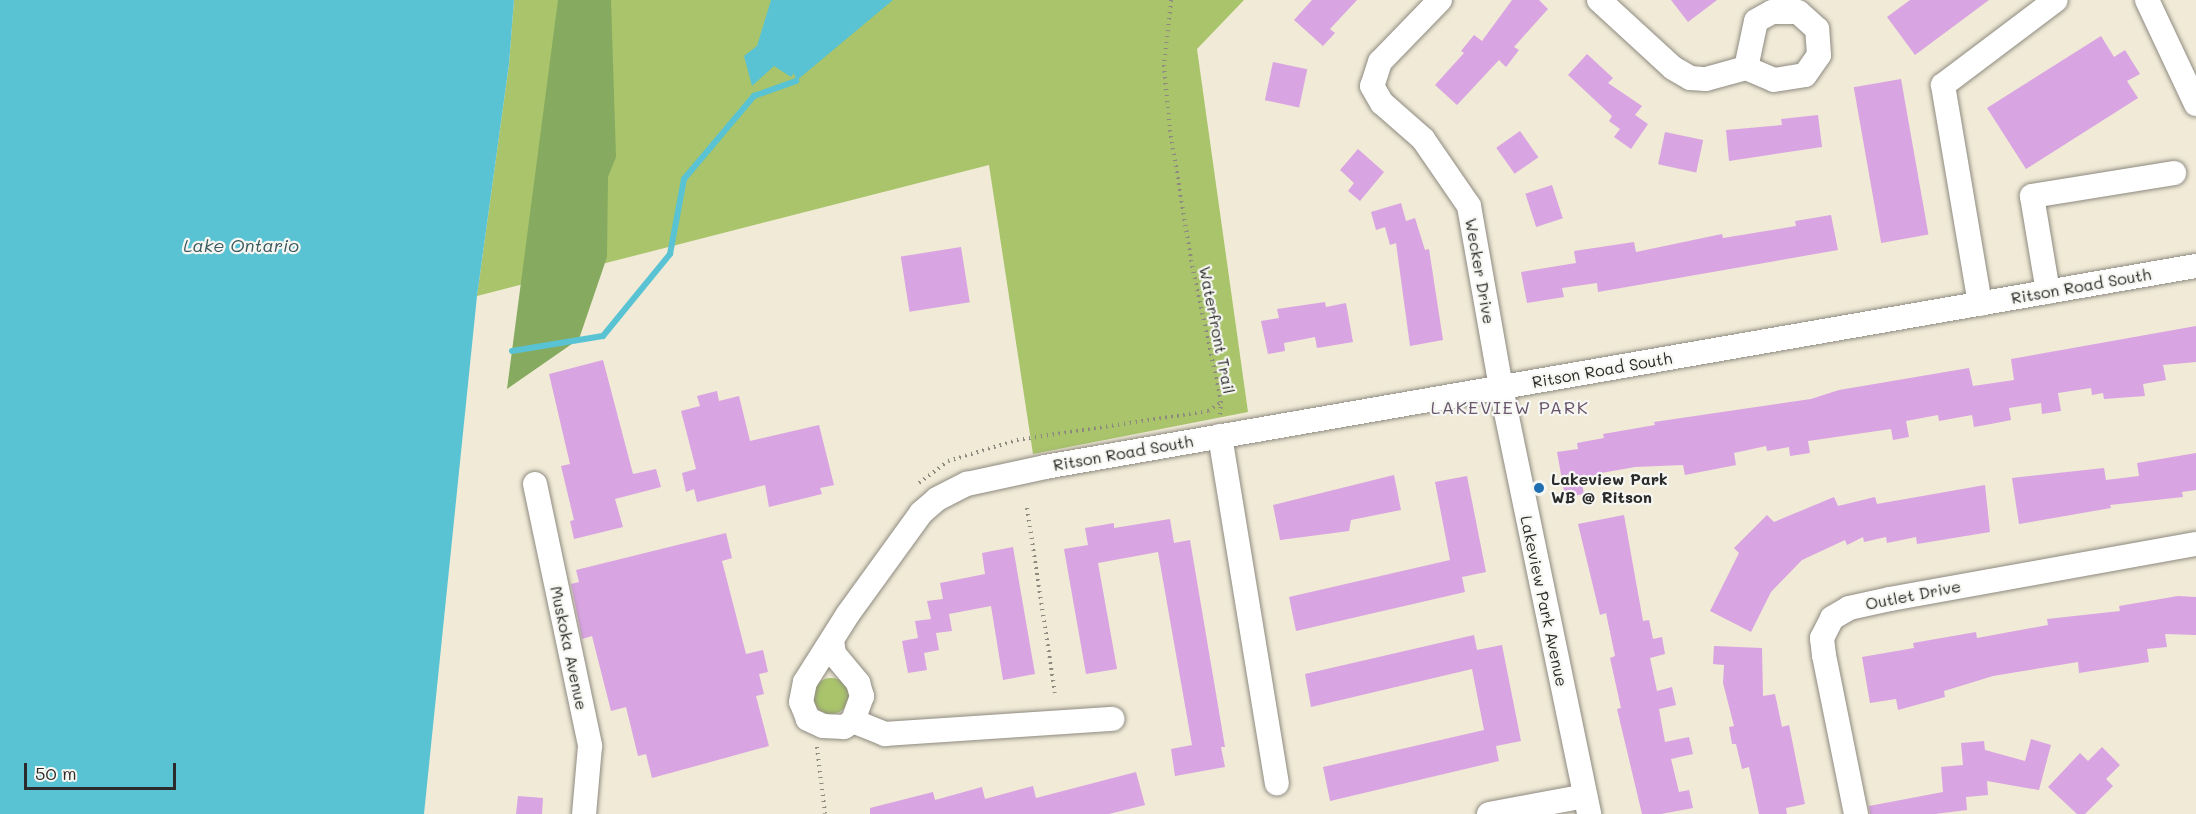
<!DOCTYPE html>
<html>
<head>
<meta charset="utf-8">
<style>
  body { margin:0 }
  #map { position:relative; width:2196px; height:814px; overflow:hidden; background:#f0ead6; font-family:Mali,sans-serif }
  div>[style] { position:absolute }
  .green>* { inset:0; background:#a9c46b }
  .round { border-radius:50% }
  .forest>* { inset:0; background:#86aa5f }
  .water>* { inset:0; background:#59c3d4 }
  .stream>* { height:6px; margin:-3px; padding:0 3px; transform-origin:3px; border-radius:3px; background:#59c3d4 }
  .building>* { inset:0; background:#d9a4e2; transform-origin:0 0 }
  .path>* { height:4px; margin-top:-2px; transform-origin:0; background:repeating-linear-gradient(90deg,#8e8a80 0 1.5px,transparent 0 6px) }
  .roads { filter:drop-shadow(0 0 2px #8e8a80) drop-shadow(0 0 2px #8e8a80) }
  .minor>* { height:24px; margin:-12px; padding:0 12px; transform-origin:12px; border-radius:12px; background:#fff }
  .dots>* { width:16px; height:16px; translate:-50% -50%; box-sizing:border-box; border:3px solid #f6f6f2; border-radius:50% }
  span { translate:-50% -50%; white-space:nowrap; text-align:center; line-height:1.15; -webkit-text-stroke:4.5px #f6f6f2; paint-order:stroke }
  .street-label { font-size:16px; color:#2b2b2b }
  .poi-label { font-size:16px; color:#2b2b2b; font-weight:700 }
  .left { translate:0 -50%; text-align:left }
  .water-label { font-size:18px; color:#39595e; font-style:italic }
  .neighbourhood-label { font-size:18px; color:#68556b; letter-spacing:1.5px }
  .scale { position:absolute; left:24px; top:763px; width:152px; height:27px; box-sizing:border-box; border:3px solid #2b2b2b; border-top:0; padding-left:8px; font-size:18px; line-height:21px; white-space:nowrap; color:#2b2b2b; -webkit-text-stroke:4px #f6f6f2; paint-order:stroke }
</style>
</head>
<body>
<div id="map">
  <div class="green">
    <i style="clip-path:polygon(514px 0,1244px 0,1197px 49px,1248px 412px,1033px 454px,989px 165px,477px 296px,509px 64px)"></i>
    <i class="round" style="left:813px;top:678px;width:36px;height:36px"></i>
  </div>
  <div class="forest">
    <i style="clip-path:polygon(558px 0,611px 0,616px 157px,608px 177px,607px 257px,579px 339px,507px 389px)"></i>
  </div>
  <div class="water">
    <i style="clip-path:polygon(0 0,514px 0,509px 64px,477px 296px,424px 814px,0 814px)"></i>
    <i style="clip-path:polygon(771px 0,893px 0,796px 81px,794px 73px,791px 77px,774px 66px,752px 86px,744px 56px,757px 46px)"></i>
  </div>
  <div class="stream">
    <i style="left:512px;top:351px;width:92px;rotate:-9.4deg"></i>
    <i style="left:603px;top:336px;width:106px;rotate:-50.7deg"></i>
    <i style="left:670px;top:254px;width:76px;rotate:-79.4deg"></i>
    <i style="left:684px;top:179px;width:109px;rotate:-49.9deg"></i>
    <i style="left:754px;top:96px;width:45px;rotate:-19.7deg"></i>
  </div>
  <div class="building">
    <i style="clip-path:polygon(1312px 0,1357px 0,1330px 29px,1335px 33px,1323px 46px,1294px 20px)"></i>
    <i style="clip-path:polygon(1512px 0,1539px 0,1548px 9px,1514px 47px,1519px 50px,1506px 67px,1499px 60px,1457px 105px,1435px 85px,1464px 53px,1461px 51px,1474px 35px,1482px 41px)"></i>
    <i style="clip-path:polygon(1671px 0,1717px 0,1688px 22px)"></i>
    <i style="clip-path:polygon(1910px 0,1989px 0,1915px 55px,1887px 17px)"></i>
    <i style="clip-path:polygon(2101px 36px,2114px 57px,2125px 50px,2140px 74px,2127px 81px,2138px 98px,2026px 169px,1987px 108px)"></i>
    <i style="clip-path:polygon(1587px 54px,1613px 78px,1608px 83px,1642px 106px,1635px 115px,1648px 124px,1631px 149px,1614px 137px,1620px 129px,1609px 121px,1612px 116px,1568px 75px)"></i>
    <i style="left:1273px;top:62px;width:35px;height:39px;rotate:12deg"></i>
    <i style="left:1901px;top:79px;width:158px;height:48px;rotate:80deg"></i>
    <i style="clip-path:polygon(1818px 115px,1822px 147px,1729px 161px,1726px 130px,1782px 125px,1781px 119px)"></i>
    <i style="left:1520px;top:131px;width:32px;height:29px;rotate:55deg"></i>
    <i style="left:1665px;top:132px;width:39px;height:33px;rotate:12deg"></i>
    <i style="clip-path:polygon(1358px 149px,1384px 172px,1360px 201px,1348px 191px,1354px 183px,1340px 170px)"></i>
    <i style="left:1552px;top:185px;width:35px;height:28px;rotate:72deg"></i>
    <i style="clip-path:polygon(1401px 203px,1406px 221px,1415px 218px,1425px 250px,1429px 249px,1443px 340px,1410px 346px,1396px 243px,1390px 245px,1385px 227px,1376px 230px,1371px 212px)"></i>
    <i style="clip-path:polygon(1831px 215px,1838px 250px,1598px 292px,1597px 283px,1562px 288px,1564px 297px,1527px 303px,1521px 272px,1576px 263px,1574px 251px,1634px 242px,1636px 252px,1722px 234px,1723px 238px,1796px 226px,1795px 221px)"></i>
    <i style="left:961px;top:247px;width:56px;height:61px;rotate:81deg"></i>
    <i style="clip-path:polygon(1325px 302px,1326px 307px,1346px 303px,1353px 342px,1317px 348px,1315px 337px,1284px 343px,1285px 351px,1268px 354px,1261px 321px,1279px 318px,1277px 309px)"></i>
    <i style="clip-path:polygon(2196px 326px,2196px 362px,2163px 365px,2166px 380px,2143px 384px,2145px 396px,2104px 399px,2103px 393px,2092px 395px,2091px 388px,2058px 393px,2061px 411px,2042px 414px,2041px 403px,2009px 408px,2011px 420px,1991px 424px,1974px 427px,1972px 415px,1939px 421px,1938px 415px,1906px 421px,1909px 437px,1893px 440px,1891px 429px,1808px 441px,1810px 453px,1790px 456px,1789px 447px,1767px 451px,1766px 446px,1734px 453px,1736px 465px,1685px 475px,1683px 465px,1635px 467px,1601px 473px,1602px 480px,1582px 483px,1584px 494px,1565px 497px,1557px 452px,1578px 449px,1577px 443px,1604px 438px,1603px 434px,1655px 425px,1654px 422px,1811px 399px,1839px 390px,1969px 368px,1973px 386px,2014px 380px,2011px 359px)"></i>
    <i style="clip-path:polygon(603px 360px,633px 474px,656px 469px,661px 487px,615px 499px,623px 527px,574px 539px,570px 521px,574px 520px,561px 466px,570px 464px,549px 374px)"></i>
    <i style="clip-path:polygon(717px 391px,719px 401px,739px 396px,750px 441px,819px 425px,834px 485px,820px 488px,822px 494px,769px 507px,765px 485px,697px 502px,694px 489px,686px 492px,682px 473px,696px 469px,681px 411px,700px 406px,697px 396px)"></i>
    <i style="clip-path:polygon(2196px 453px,2196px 490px,2182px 492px,2183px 497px,2110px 505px,2111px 508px,2019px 524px,2012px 478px,2104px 468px,2106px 480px,2139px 476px,2137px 463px)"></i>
    <i style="clip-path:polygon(1394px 475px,1401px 510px,1351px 520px,1349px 531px,1280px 540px,1273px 505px)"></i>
    <i style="clip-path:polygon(1467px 476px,1486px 572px,1462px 577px,1465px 592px,1296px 631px,1289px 597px,1450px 560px,1435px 482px)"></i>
    <i style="clip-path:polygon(1985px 485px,1990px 532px,1917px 544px,1916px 537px,1887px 543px,1886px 537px,1864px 542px,1863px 537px,1847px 545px,1845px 540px,1802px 560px,1771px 592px,1751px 632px,1710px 611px,1739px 553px,1734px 548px,1767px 515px,1774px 522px,1834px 497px,1838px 506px,1875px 497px,1877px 504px)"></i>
    <i style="clip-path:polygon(1624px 515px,1643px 621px,1649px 620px,1653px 639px,1662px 637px,1665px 654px,1650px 658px,1657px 691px,1672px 687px,1676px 705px,1659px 709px,1665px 742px,1689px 737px,1693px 754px,1671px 759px,1679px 792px,1689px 790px,1693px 808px,1661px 814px,1642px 814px,1617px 709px,1621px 708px,1610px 658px,1615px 656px,1606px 613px,1600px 615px,1578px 524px)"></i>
    <i style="clip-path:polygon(1170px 519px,1174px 543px,1190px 540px,1225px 747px,1221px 747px,1225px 767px,1175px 776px,1171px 749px,1192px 745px,1158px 552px,1098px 563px,1117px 669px,1086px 674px,1064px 549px,1088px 545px,1085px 528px,1114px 523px,1114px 528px)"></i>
    <i style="clip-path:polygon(726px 533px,732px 558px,722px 561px,746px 654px,763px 650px,768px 672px,759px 674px,764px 694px,756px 696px,769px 746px,652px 778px,646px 754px,638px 756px,626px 707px,611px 711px,592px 636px,582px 639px,571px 584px,579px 582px,576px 570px)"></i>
    <i style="clip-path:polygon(1013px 547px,1035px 674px,1003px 680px,991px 606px,949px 614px,952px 631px,936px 633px,939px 650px,924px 653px,927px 670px,908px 673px,902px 641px,918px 638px,915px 621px,931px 619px,927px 601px,943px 599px,940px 583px,985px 574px,982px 553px)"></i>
    <i style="clip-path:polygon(2178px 596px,2196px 597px,2196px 635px,2165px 634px,2167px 647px,2147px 649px,2149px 662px,2079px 673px,2078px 662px,1993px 676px,1944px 691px,1945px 697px,1898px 710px,1896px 699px,1870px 703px,1862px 657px,1914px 648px,1913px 643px,1976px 632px,1977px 638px,2048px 625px,2047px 619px,2120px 611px,2119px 606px)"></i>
    <i style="clip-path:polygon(1474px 635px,1477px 650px,1502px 645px,1521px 741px,1496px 746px,1499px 761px,1330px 801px,1323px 767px,1484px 730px,1472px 669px,1311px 707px,1305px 674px)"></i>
    <i style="clip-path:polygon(1714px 646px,1762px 648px,1763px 696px,1775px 694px,1782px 727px,1789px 725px,1805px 804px,1786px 808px,1787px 814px,1759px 814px,1749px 767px,1742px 769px,1736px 744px,1732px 744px,1729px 727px,1734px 726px,1723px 683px,1724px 665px,1713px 664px)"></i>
    <i style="clip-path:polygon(2031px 739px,2051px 745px,2039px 790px,1987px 781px,1988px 795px,1966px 797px,1967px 810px,1935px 814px,1870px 814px,1869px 806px,1943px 792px,1941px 767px,1963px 765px,1961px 743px,1984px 741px,1985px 750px,2025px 761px)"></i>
    <i style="clip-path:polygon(2102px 747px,2120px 765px,2106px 779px,2113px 786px,2085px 814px,2077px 814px,2048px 787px,2080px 753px,2088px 761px)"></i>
    <i style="clip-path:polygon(1136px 772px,1145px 805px,1109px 814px,870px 814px,870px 808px,933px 792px,935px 800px,982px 787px,985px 799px,1033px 786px,1036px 798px)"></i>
    <i style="clip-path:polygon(518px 796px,543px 798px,542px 814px,516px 814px)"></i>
  </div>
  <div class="path">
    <i style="left:1171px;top:0;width:65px;rotate:96.1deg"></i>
    <i style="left:1164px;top:65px;width:65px;rotate:84.7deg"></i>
    <i style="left:1170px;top:130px;width:132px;rotate:80.8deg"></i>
    <i style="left:1191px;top:260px;width:144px;rotate:78deg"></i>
    <i style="left:1221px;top:401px;width:16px;rotate:94deg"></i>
    <i style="left:919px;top:483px;width:36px;rotate:-37deg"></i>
    <i style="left:948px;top:461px;width:72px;rotate:-16.9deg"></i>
    <i style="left:1017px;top:440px;width:193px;rotate:-8.6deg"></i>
    <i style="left:1208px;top:411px;width:14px;rotate:-34deg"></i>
    <i style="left:1027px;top:508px;width:187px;rotate:81.4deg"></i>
    <i style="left:817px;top:747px;width:67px;rotate:83.2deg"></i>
  </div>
  <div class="roads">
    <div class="minor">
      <i style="left:1440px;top:0;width:86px;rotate:134.1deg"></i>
      <i style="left:1380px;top:62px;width:25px;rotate:108deg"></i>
      <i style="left:1372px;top:86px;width:20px;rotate:60deg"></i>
      <i style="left:1382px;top:103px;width:55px;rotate:41.3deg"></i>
      <i style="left:1423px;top:139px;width:81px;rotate:55.5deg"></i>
      <i style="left:1469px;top:206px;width:185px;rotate:80deg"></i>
      <i style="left:1501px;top:388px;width:435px;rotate:78.3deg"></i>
      <i style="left:1599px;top:0;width:100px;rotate:42.6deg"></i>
      <i style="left:1673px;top:68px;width:20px;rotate:30deg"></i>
      <i style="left:1690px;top:78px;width:16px;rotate:4deg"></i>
      <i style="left:1706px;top:79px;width:41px;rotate:-15.4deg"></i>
      <i style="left:1746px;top:68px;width:30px;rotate:23deg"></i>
      <i style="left:1774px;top:80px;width:31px;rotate:-9deg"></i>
      <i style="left:1805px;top:75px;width:24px;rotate:-55deg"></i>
      <i style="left:1819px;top:55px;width:26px;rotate:-94deg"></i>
      <i style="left:1817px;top:29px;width:25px;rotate:-138deg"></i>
      <i style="left:1798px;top:12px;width:26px;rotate:180deg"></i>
      <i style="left:1772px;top:12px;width:18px;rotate:151deg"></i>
      <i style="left:1756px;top:21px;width:48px;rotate:102deg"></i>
      <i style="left:2147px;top:0;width:115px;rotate:64.8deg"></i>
      <i style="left:2048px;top:292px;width:97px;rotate:-99.5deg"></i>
      <i style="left:2032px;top:196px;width:144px;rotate:-9.2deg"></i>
      <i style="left:1980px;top:304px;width:222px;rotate:-99.6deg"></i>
      <i style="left:1943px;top:85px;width:141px;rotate:-37deg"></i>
      <i style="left:1220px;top:436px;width:352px;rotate:80.7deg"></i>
      <i style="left:535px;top:484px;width:268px;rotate:78.1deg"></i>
      <i style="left:590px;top:746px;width:68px;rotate:95deg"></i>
      <i style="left:832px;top:640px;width:14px;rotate:82deg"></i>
      <i style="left:834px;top:654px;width:38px;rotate:50deg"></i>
      <i style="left:858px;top:683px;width:14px;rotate:73deg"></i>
      <i style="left:862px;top:696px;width:27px;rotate:110deg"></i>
      <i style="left:853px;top:721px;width:11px;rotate:146deg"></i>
      <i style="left:844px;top:727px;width:21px;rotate:-177deg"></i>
      <i style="left:823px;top:726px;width:17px;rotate:-155deg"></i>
      <i style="left:808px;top:719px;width:18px;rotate:-112deg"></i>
      <i style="left:801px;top:702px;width:20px;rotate:-79deg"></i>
      <i style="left:805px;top:682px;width:80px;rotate:-57.7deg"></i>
      <i style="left:848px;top:614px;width:125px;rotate:-54.1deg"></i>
      <i style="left:921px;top:513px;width:21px;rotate:-41deg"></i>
      <i style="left:937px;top:499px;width:34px;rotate:-27deg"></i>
      <i style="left:967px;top:484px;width:80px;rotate:-12.3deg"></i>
      <i style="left:1045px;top:467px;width:1168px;rotate:-9.91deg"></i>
      <i style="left:853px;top:721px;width:35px;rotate:22deg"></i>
      <i style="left:885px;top:734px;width:228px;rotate:-3.8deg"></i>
      <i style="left:1489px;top:814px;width:98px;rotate:-10.6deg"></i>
      <i style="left:1856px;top:814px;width:162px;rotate:-101.4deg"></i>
      <i style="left:1824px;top:655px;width:17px;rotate:-97deg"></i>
      <i style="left:1822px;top:638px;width:22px;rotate:-63deg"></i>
      <i style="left:1832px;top:618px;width:20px;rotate:-30deg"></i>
      <i style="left:1849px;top:608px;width:42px;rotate:-12.4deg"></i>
      <i style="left:1890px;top:599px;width:311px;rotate:-10.2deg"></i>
    </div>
  </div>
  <div class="dots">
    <i style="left:1539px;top:488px;background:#1f6fb2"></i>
  </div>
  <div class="street-label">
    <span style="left:1480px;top:271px;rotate:80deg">Wecker Drive</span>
    <span style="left:2081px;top:286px;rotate:-10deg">Ritson Road South</span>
    <span style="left:1217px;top:330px;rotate:79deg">Waterfront Trail</span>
    <span style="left:1602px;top:370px;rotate:-10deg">Ritson Road South</span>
    <span style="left:1123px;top:453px;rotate:-10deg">Ritson Road South</span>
    <span style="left:1913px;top:595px;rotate:-11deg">Outlet Drive</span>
    <span style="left:1544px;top:601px;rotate:78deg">Lakeview Park Avenue</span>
    <span style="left:569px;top:648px;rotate:78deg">Muskoka Avenue</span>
  </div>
  <div class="poi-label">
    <span class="left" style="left:1551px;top:488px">Lakeview Park<br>WB @ Ritson</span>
  </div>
  <div class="water-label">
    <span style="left:241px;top:245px">Lake Ontario</span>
  </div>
  <div class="neighbourhood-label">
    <span style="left:1510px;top:407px">LAKEVIEW PARK</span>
  </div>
  <div class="scale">50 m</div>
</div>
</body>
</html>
